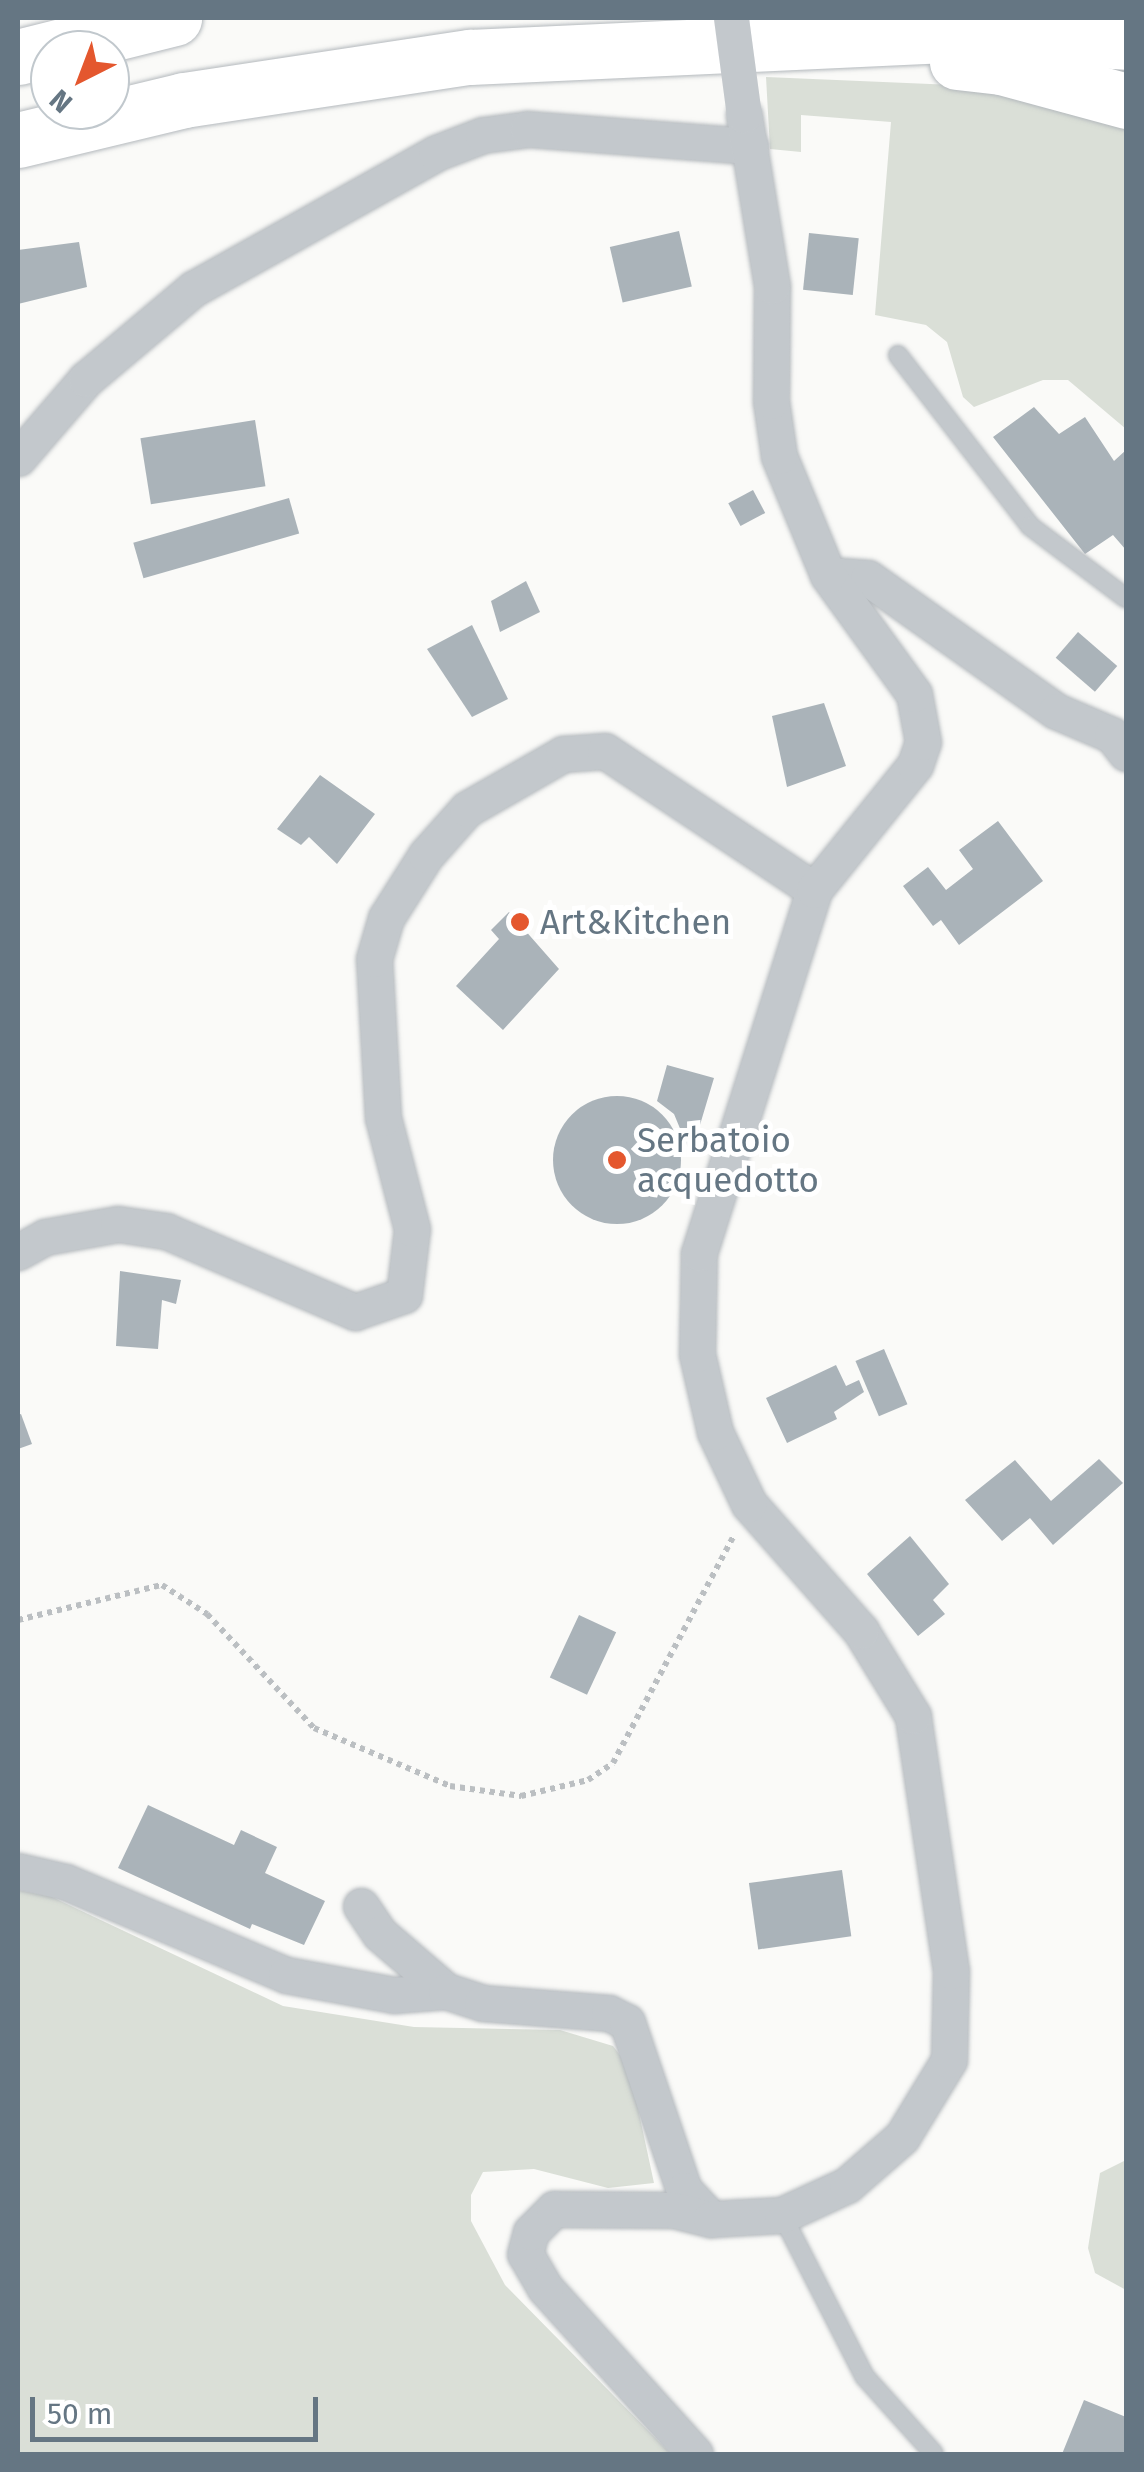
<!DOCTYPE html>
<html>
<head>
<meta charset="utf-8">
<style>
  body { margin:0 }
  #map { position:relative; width:1144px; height:2472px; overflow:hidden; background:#fafaf8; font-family:"Fira Sans",sans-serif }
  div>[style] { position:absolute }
  .green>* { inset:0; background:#dadfd7 }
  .building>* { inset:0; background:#aab3b9; transform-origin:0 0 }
  .round { border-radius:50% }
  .path>* { height:6px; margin-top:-3px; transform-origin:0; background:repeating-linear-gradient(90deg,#bbbfc2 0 5px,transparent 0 10px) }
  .roads { filter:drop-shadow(0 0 2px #b4b9bd) drop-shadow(0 0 2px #b4b9bd) }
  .service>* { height:18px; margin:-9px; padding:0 9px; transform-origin:9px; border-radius:9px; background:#c3c8cc }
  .minor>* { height:35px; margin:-17.5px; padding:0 17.5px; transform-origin:17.5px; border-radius:17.5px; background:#c3c8cc }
  .motorway>* { height:55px; margin:-27.5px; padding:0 27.5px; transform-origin:27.5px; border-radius:27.5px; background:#fff }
  .minor-bridge>* { height:35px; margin:-17.5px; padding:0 17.5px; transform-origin:17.5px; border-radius:17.5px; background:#c3c8cc }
  .dots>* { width:28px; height:28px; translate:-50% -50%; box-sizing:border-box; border:5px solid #fff; border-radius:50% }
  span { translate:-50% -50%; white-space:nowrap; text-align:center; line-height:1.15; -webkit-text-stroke:10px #fff; paint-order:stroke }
  .poi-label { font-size:35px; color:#657683 }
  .left { translate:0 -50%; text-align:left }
  .frame { position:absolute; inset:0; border:20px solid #657683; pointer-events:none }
  .north { position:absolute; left:30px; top:30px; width:100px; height:100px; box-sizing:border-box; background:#fff; border:2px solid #c1c8cd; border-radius:50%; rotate:222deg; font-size:28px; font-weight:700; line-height:40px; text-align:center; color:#657683 }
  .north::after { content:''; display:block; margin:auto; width:35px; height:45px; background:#e4572e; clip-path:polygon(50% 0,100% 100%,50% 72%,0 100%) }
  .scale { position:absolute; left:30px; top:2397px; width:288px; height:45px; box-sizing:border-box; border:5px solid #657683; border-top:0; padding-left:12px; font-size:30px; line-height:35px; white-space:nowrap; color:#657683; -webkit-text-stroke:8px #fff; paint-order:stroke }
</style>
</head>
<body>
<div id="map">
  <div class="green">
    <i style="clip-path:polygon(766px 77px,977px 86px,1126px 118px,1126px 429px,1068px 380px,1043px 380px,974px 407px,963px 397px,947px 342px,926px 325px,875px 315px,891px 122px,801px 115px,801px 152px,770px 149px)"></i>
    <i style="clip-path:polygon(18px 1890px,52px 1897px,283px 2006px,414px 2027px,560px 2030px,613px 2046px,629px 2067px,654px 2183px,608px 2188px,534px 2169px,483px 2172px,471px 2195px,471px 2221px,505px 2285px,671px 2454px,18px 2454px)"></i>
    <i style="clip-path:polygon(1126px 2160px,1126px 2290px,1095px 2273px,1088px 2248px,1100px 2173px)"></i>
  </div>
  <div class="building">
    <i style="left:679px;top:231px;width:57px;height:71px;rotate:77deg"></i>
    <i style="left:809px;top:233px;width:50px;height:57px;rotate:6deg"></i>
    <i style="clip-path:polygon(79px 242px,87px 287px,18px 304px,18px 250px)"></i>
    <i style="clip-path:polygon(1034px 407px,1059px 434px,1085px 417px,1114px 461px,1126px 450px,1126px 550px,1113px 535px,1085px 554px,993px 437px)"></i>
    <i style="left:255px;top:420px;width:67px;height:116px;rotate:81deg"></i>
    <i style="left:753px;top:490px;width:26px;height:28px;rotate:62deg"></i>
    <i style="left:289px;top:498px;width:37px;height:162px;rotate:74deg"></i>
    <i style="clip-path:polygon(526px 581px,540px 612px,500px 632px,491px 601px)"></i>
    <i style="clip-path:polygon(472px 625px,508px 699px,472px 717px,427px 649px)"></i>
    <i style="left:1078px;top:632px;width:52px;height:34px;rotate:41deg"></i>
    <i style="clip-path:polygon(824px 703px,846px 766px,787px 787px,772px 716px)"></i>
    <i style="clip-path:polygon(320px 775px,375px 814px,337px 864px,309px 837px,301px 845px,277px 829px)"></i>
    <i style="clip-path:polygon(998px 821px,1043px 881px,959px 945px,941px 920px,933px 926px,903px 886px,928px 867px,946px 890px,973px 869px,959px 850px)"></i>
    <i style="clip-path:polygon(509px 912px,559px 969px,503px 1030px,456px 986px,499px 939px,491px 930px)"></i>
    <i style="clip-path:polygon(667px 1065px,714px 1078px,691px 1155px,674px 1114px,657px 1101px)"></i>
    <i class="round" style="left:553px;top:1096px;width:128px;height:128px"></i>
    <i style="clip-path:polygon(120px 1271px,181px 1280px,176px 1304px,162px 1300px,158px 1349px,116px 1346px)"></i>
    <i style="left:884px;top:1349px;width:60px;height:31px;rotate:67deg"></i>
    <i style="clip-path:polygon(836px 1365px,846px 1386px,859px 1380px,864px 1392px,834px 1412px,837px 1419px,787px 1443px,766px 1398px)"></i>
    <i style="clip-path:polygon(21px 1414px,32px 1444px,18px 1449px,18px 1415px)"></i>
    <i style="clip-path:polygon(1099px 1459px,1123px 1483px,1053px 1545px,1030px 1518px,1002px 1541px,965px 1500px,1015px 1460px,1051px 1501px)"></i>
    <i style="clip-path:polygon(910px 1536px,949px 1584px,933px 1600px,945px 1614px,918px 1636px,867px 1574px)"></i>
    <i style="left:579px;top:1615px;width:41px;height:69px;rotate:25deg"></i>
    <i style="clip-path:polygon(148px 1805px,234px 1845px,241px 1830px,277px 1847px,265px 1873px,325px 1901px,304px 1945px,252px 1924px,250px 1929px,118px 1868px)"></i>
    <i style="left:842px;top:1870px;width:67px;height:94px;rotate:82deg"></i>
    <i style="clip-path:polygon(1084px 2400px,1126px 2417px,1126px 2454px,1062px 2454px)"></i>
  </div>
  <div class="path">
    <i style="left:18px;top:1620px;width:148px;rotate:-13.7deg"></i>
    <i style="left:162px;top:1585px;width:54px;rotate:32.8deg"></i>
    <i style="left:207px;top:1614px;width:156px;rotate:46.8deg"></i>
    <i style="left:314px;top:1728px;width:148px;rotate:23.1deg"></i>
    <i style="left:450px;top:1786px;width:72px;rotate:8deg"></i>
    <i style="left:521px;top:1796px;width:69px;rotate:-13.4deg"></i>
    <i style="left:588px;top:1780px;width:30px;rotate:-34deg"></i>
    <i style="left:613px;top:1763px;width:256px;rotate:-62deg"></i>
  </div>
  <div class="roads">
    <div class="service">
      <i style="left:898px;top:355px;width:216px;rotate:52.3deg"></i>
      <i style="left:1030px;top:526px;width:120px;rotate:36.9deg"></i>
      <i style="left:782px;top:2215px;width:182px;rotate:62.9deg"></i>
      <i style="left:865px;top:2377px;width:103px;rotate:48.1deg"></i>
    </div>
    <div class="minor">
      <i style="left:18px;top:458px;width:104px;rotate:-49.3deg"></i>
      <i style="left:86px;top:379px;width:140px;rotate:-40.1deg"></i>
      <i style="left:193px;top:289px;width:278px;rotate:-29.2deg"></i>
      <i style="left:436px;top:153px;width:50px;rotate:-21deg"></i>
      <i style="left:483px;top:135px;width:45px;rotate:-7.6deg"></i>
      <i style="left:528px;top:129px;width:223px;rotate:4.4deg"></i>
      <i style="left:828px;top:575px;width:40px;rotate:4.3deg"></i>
      <i style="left:868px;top:578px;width:230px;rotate:35.3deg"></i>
      <i style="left:1056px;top:711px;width:61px;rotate:23.2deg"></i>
      <i style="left:1112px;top:735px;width:23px;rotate:52deg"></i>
      <i style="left:18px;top:1252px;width:31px;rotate:-29deg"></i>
      <i style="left:45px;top:1237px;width:74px;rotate:-10.1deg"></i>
      <i style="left:118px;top:1224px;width:49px;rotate:8.3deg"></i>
      <i style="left:166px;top:1231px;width:206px;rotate:23.2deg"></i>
      <i style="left:355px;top:1312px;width:52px;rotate:-19.1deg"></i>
      <i style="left:404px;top:1295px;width:66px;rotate:-83.1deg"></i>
      <i style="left:412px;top:1229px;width:115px;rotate:-104.6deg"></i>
      <i style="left:383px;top:1118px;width:159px;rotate:-93.2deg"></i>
      <i style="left:374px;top:959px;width:43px;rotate:-73.7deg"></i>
      <i style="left:386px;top:918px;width:75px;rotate:-57.6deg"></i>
      <i style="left:426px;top:855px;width:62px;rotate:-48.3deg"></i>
      <i style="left:467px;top:809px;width:111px;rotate:-29.8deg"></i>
      <i style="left:563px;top:754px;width:42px;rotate:-4.1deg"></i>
      <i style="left:605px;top:751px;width:251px;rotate:33.6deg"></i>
      <i style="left:18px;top:1871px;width:49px;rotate:12.9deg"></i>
      <i style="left:66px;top:1882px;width:239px;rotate:22.9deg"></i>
      <i style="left:286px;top:1975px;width:110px;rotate:10.5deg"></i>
      <i style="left:394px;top:1995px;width:52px;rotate:-4.4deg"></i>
      <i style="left:361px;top:1906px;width:34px;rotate:56deg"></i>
      <i style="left:380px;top:1934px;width:87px;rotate:40.8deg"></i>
      <i style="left:446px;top:1991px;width:38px;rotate:18deg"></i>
      <i style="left:482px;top:2003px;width:127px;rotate:4.5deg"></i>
      <i style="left:609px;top:2013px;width:20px;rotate:27deg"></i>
      <i style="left:627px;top:2022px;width:177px;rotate:71.3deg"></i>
      <i style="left:684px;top:2190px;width:40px;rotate:47deg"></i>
      <i style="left:695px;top:2454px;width:224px;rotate:-132.1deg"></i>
      <i style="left:545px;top:2288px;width:39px;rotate:-120deg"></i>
      <i style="left:525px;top:2254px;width:23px;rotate:-75deg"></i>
      <i style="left:531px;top:2232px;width:33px;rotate:-45deg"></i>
      <i style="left:554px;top:2209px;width:120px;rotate:0.5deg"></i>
      <i style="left:674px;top:2210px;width:38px;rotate:14deg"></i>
      <i style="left:711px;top:2219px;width:71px;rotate:-3.2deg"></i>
      <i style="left:782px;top:2215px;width:72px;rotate:-24.8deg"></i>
      <i style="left:847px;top:2185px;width:73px;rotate:-41.1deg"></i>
      <i style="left:902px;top:2137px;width:90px;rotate:-58.6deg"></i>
      <i style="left:949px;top:2060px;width:89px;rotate:-88.7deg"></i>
      <i style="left:951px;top:1971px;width:258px;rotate:-98.5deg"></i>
      <i style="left:913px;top:1716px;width:100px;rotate:-121.5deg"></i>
      <i style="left:861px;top:1631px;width:169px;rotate:-131.4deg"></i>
      <i style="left:749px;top:1504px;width:80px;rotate:-115.3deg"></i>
      <i style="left:715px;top:1432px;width:80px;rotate:-103deg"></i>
      <i style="left:697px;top:1354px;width:101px;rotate:-88.9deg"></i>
      <i style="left:699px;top:1253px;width:381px;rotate:-72.4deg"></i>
      <i style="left:814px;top:890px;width:161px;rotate:-51.1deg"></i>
      <i style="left:915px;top:765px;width:24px;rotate:-71deg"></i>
      <i style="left:923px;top:742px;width:49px;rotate:-100.6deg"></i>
      <i style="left:914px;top:694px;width:147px;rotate:-125.9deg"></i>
      <i style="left:828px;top:575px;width:129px;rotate:-112.4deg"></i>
      <i style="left:779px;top:456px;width:56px;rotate:-98.3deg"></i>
      <i style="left:771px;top:401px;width:115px;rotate:-89.5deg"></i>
      <i style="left:772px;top:286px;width:173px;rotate:-99.3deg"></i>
    </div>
    <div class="motorway">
      <i style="left:18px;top:57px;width:161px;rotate:-14deg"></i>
      <i style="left:957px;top:62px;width:44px;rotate:6.5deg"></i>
      <i style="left:1001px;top:67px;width:130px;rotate:15.2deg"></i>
      <i style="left:18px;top:140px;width:171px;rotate:-13.5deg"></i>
      <i style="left:184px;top:100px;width:289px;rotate:-8.6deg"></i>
      <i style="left:470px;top:57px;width:519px;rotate:-2.65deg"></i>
      <i style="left:988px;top:33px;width:138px;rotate:3.7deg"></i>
    </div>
  </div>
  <div class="minor-bridge">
    <i style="left:731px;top:18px;width:98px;rotate:82.4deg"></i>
  </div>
  <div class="dots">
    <i style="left:520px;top:922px;background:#e4572e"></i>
    <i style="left:617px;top:1160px;background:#e4572e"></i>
  </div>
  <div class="poi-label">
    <span class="left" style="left:540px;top:922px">Art&amp;Kitchen</span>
    <span class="left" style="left:637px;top:1160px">Serbatoio<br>acquedotto</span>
  </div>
  <div class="frame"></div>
  <div class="north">N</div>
  <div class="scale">50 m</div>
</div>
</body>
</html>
